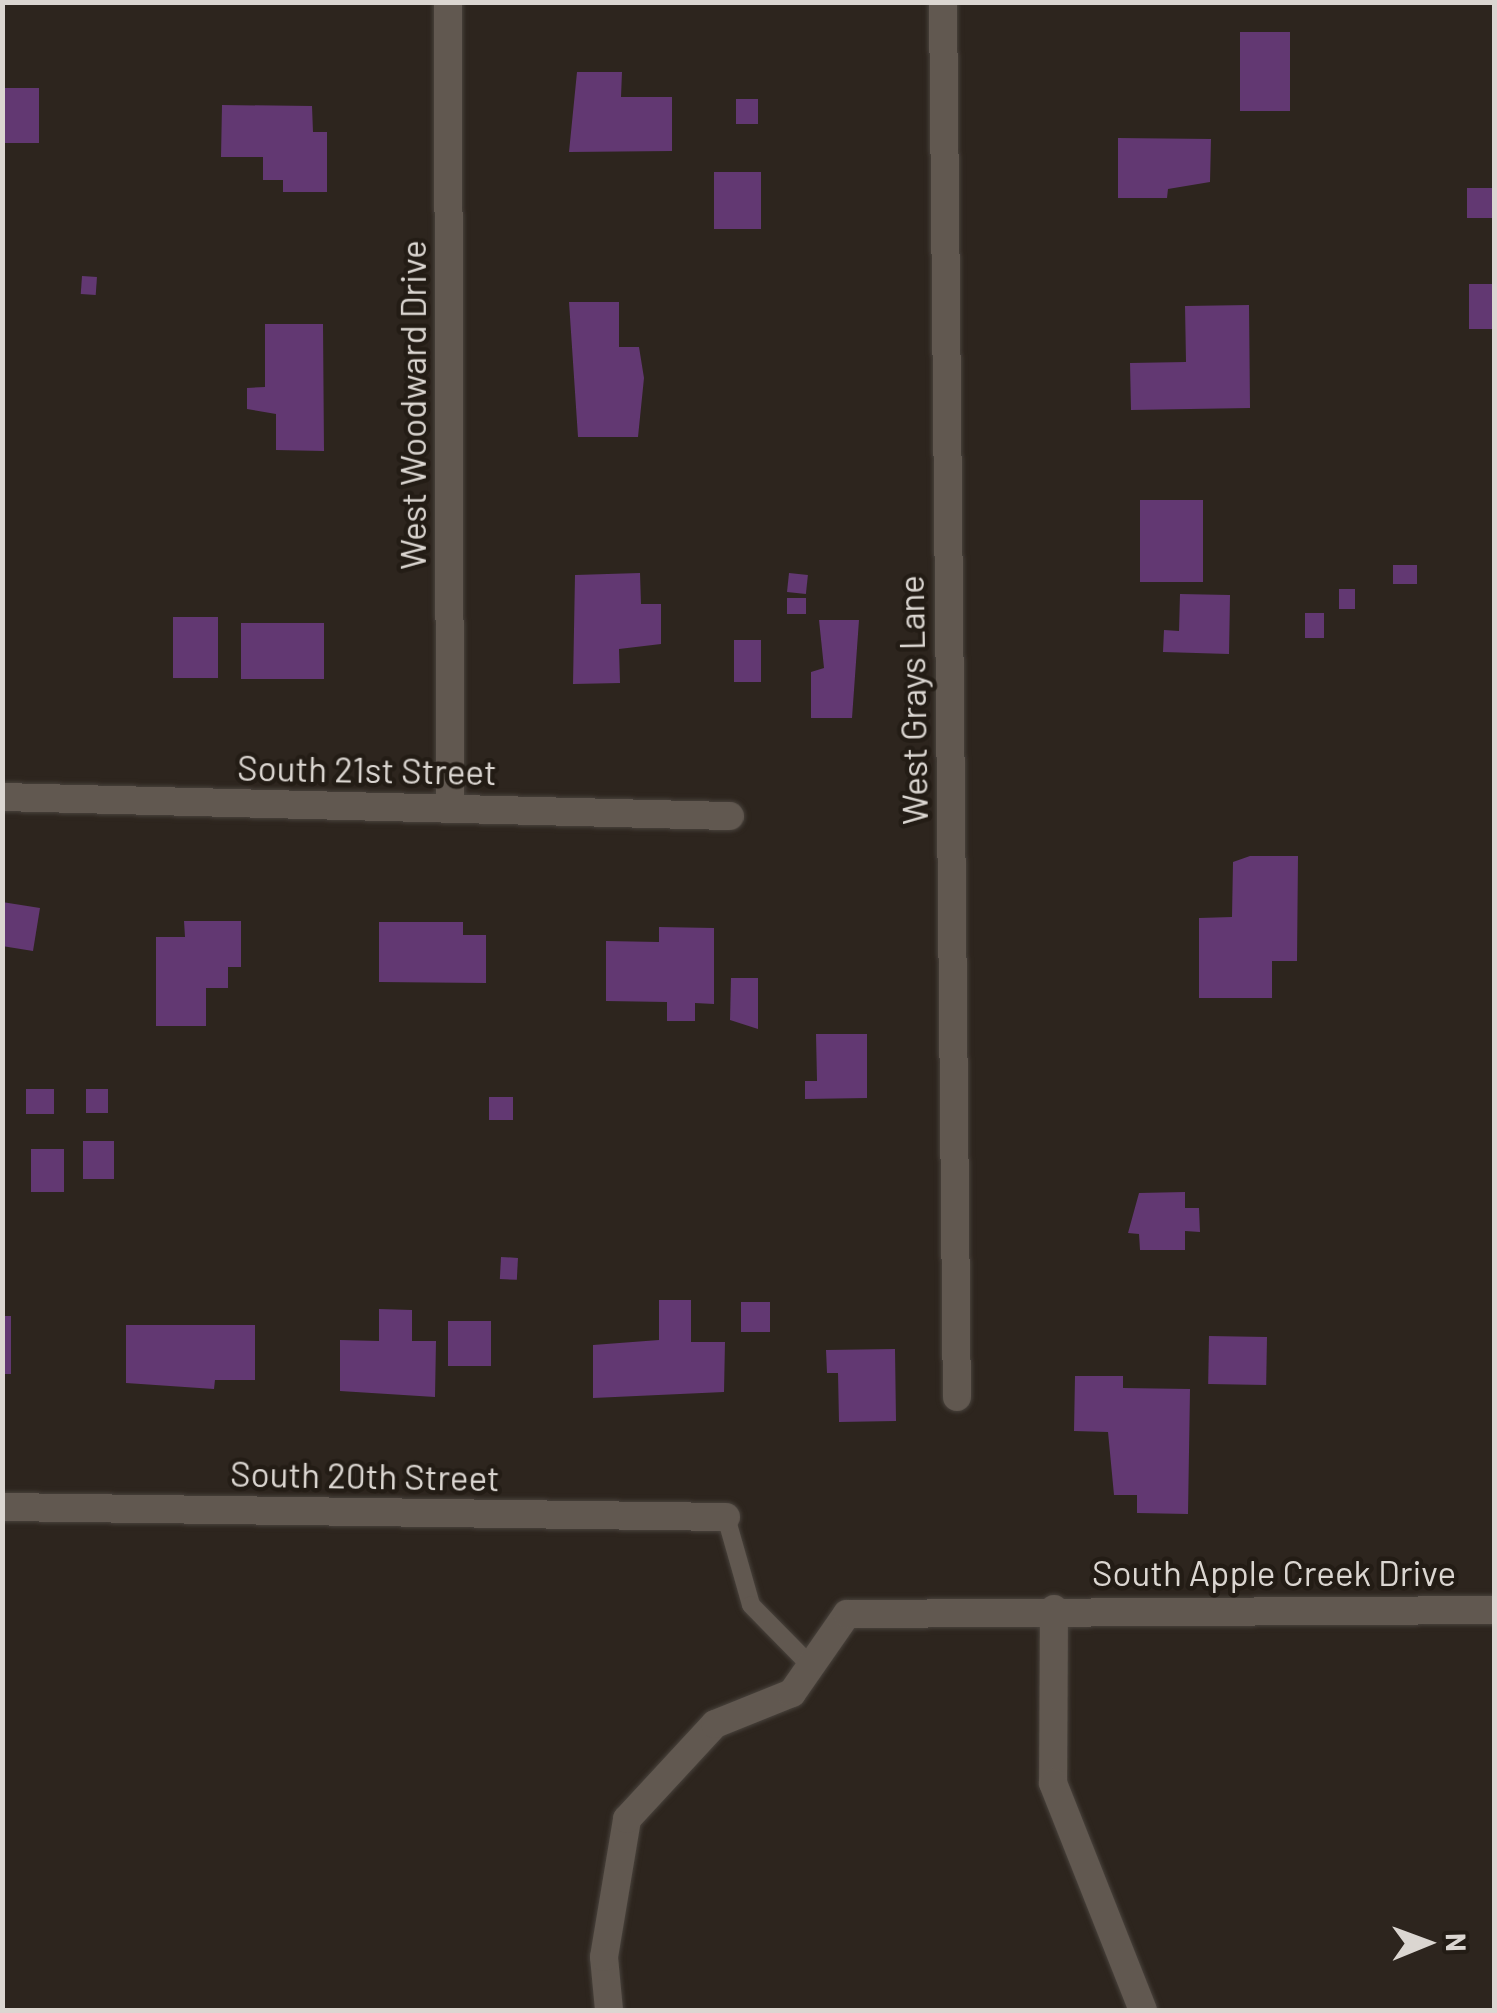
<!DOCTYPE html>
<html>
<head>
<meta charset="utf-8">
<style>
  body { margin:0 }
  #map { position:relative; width:1497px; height:2013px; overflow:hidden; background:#2d251e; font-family:Barlow,sans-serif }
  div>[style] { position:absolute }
  .building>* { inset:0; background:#623872; transform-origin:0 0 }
  .roads { filter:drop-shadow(0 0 2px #48423c) drop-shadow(0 0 2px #48423c) }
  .service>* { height:18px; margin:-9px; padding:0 9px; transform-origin:9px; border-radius:9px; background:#615850 }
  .minor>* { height:28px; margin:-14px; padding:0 14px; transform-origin:14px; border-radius:14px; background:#615850 }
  span { translate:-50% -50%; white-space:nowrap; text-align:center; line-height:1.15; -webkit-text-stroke:9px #231c15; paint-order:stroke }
  .street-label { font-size:35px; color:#dbd6d1 }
  .frame { position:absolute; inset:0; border:5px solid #dbd6d1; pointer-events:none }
  .north { position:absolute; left:1377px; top:1893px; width:100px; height:100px; -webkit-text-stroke:8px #231c15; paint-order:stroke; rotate:89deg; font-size:28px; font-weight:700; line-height:40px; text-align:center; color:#dbd6d1 }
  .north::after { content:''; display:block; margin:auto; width:35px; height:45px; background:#dbd6d1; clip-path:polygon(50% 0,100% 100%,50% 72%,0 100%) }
</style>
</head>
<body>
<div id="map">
  <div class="building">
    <i style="left:1240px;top:32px;width:50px;height:79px"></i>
    <i style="clip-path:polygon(577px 72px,622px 72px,621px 97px,672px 97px,672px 151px,569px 152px)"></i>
    <i style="left:2px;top:88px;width:37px;height:55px"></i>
    <i style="left:758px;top:99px;width:25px;height:22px;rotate:90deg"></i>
    <i style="clip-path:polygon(222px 105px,312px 106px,313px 132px,327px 132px,327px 192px,283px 192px,283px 180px,263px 180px,263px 157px,221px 157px)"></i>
    <i style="clip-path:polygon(1118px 138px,1211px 139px,1210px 182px,1168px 189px,1167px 198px,1118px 198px)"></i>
    <i style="left:714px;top:172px;width:47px;height:57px"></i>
    <i style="left:1467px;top:188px;width:27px;height:30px"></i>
    <i style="left:82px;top:276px;width:15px;height:18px;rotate:4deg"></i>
    <i style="left:1469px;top:284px;width:25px;height:45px"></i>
    <i style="clip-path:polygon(569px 302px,619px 302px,619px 347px,639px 347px,644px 378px,638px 437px,578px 437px)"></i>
    <i style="clip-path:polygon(1249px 305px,1250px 408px,1131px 410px,1130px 363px,1186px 362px,1185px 306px)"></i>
    <i style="clip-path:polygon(265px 324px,323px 324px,324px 451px,276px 450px,276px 414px,247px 409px,247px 388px,265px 387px)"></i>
    <i style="left:1140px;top:500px;width:63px;height:82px"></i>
    <i style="left:1393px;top:565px;width:24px;height:19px"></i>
    <i style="clip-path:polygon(640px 573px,641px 604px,661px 604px,661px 644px,619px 649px,620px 683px,573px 684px,575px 575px)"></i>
    <i style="left:789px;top:573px;width:19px;height:19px;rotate:6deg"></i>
    <i style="left:1339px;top:589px;width:16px;height:20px"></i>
    <i style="clip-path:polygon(1180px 594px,1230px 595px,1229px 654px,1163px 652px,1164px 630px,1179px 631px)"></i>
    <i style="left:787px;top:598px;width:19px;height:16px"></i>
    <i style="left:1305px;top:613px;width:19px;height:25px"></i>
    <i style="left:173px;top:617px;width:45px;height:61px"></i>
    <i style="clip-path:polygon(819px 620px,859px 620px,852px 718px,811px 718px,811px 672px,824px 668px)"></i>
    <i style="left:324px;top:623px;width:56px;height:83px;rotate:90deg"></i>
    <i style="left:761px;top:640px;width:42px;height:27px;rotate:90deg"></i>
    <i style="clip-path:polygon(1250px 856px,1298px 856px,1297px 961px,1272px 961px,1272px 998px,1199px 998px,1199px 918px,1232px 917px,1233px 862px)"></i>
    <i style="clip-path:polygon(2px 902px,40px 908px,33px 951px,2px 946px)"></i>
    <i style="clip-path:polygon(184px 921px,241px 921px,241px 967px,228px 967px,228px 988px,206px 988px,206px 1026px,156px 1026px,156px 937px,185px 937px)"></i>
    <i style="clip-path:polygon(379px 922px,463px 922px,463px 935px,486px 935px,486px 983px,379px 982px)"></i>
    <i style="clip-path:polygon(659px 927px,714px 928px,714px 1004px,695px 1003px,695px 1021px,667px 1021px,667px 1002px,606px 1001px,606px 941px,659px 942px)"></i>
    <i style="clip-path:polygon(731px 978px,758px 978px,758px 1029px,730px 1020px)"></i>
    <i style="clip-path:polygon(816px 1034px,867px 1034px,867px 1098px,805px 1099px,805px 1081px,817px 1081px)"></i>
    <i style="left:26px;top:1089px;width:28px;height:25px"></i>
    <i style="left:86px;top:1089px;width:22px;height:24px"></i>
    <i style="left:489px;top:1097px;width:24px;height:23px"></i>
    <i style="left:83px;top:1141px;width:31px;height:38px"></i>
    <i style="left:31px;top:1149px;width:33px;height:43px"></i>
    <i style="clip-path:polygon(1185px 1192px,1185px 1208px,1199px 1208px,1200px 1232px,1185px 1231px,1185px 1250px,1140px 1250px,1139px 1234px,1128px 1233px,1139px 1193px)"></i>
    <i style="left:501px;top:1257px;width:17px;height:22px;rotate:3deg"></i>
    <i style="clip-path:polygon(659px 1300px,691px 1300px,691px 1342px,725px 1342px,724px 1392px,593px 1398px,593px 1345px,659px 1340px)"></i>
    <i style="left:741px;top:1302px;width:29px;height:30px"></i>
    <i style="clip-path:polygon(379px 1309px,412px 1310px,412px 1341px,436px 1341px,435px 1397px,340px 1391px,340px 1340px,379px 1341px)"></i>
    <i style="left:2px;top:1316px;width:9px;height:58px"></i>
    <i style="left:448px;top:1321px;width:43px;height:45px"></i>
    <i style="clip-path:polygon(126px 1325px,255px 1325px,255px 1380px,215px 1380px,214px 1389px,126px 1383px)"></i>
    <i style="left:1209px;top:1336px;width:58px;height:48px;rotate:1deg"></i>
    <i style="clip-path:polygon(895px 1349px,896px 1421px,839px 1422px,838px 1373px,827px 1373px,826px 1350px)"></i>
    <i style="clip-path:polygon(1075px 1376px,1123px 1376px,1123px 1388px,1190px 1389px,1188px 1514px,1137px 1513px,1137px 1495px,1114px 1495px,1108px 1432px,1074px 1431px)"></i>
  </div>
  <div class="roads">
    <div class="service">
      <i style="left:726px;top:1517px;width:91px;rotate:74.1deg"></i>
      <i style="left:751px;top:1605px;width:86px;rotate:45.5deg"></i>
    </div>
    <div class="minor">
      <i style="left:448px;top:2px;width:805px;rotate:89.86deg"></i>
      <i style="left:943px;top:2px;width:1395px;rotate:89.43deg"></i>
      <i style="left:2px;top:797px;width:728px;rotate:1.5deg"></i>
      <i style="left:2px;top:1507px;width:724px;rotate:0.79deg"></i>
      <i style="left:1054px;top:1609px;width:174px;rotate:90.3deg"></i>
      <i style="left:1053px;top:1783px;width:244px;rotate:68.4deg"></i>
      <i style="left:609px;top:2010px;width:53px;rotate:-95.4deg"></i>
      <i style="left:604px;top:1957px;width:140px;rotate:-80.5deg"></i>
      <i style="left:627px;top:1819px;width:129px;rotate:-47.2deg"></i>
      <i style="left:715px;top:1724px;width:83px;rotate:-21.9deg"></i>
      <i style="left:792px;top:1693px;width:96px;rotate:-55.2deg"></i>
      <i style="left:847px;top:1614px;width:647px;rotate:-0.35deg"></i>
    </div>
  </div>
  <div class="street-label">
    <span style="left:412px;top:405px;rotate:-90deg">West Woodward Drive</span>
    <span style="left:912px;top:700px;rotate:-91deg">West Grays Lane</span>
    <span style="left:367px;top:769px;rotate:1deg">South 21st Street</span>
    <span style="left:365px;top:1475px;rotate:1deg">South 20th Street</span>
    <span style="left:1274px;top:1572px">South Apple Creek Drive</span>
  </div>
  <div class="frame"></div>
  <div class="north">N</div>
</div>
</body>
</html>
